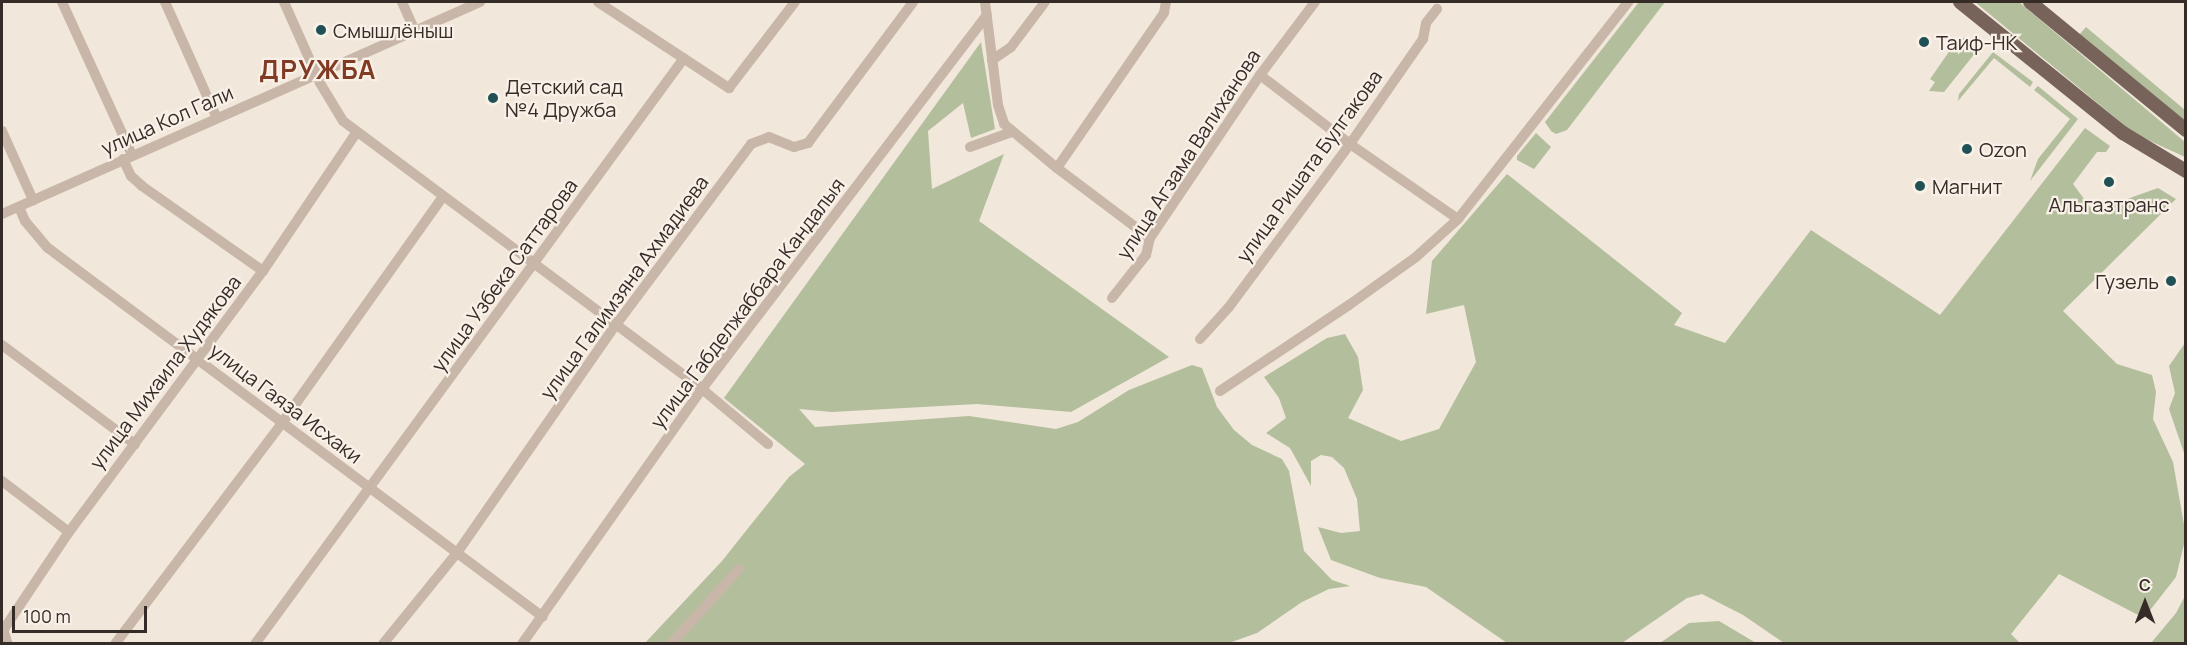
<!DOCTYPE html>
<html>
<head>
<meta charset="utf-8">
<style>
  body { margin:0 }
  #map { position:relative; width:2187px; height:645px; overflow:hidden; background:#f1e7db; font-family:Manrope,sans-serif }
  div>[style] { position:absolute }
  .green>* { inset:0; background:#b3bf9c }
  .minor>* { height:10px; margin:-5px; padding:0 5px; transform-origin:5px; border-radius:5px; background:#c8b7a8 }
  .major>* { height:14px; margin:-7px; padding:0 7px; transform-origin:7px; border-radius:7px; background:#776359 }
  .dots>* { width:16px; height:16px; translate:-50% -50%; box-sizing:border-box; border:3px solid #f9f1e8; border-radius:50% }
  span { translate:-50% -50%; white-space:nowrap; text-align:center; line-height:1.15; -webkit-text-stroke:4.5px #f9f1e8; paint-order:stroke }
  .poi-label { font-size:20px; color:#352c28 }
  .left { translate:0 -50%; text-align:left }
  .right { translate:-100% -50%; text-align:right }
  .street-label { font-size:20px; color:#352c28 }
  .district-label { font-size:26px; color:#813b24; font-weight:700; letter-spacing:1.5px }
  .frame { position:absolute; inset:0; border:3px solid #352c28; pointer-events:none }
  .north { position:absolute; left:2115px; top:573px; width:60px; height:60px; -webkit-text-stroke:4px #f9f1e8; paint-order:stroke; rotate:0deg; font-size:16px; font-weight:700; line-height:24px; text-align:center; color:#352c28 }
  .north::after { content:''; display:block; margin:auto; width:21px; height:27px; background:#352c28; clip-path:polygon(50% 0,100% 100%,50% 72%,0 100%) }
  .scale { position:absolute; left:12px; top:606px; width:135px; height:27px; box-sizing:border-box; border:3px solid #352c28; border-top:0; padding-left:8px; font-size:18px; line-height:21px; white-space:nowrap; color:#352c28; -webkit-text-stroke:4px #f9f1e8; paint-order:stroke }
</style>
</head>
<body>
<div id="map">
  <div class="green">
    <i style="clip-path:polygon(1639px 2px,1665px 2px,1567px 130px,1556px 134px,1551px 131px,1545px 122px)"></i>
    <i style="clip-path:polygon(1975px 2px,2019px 2px,2185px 142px,2185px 157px,2135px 134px)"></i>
    <i style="clip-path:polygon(2086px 27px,2185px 110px,2185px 127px,2078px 36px)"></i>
    <i style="clip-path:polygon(1968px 37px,1980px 47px,1944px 92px,1929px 91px,1935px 82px,1930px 79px,1958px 39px)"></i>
    <i style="clip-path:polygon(981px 42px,995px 129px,971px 138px,963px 103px,928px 131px,932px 189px,1004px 154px,979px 221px,1169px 357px,1071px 412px,977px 404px,832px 412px,799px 409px,815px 427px,969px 416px,1056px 429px,1078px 422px,1129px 390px,1192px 365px,1202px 368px,1217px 407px,1234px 430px,1252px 445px,1282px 459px,1289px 471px,1304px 551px,1332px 580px,1350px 586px,1329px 589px,1302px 602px,1257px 633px,1229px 643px,644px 644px,722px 561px,789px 477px,805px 464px,724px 398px)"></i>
    <i style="clip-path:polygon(1993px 52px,2033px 82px,2030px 87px,1994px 58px,1958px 101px,1959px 94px)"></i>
    <i style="clip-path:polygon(2038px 86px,2078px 119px,2030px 181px,2038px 159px,2070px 119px,2034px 90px)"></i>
    <i style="clip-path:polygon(2085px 128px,2110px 146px,2106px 152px,2097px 152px,2073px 184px,2093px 211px,2158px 188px,2176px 199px,2063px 311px,2117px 364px,2152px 375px,2156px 392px,2153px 419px,2173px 462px,2186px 536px,2176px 577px,2144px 618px,2059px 574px,2011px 634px,2020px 643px,1784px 643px,1743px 615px,1702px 594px,1687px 598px,1622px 643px,1507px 643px,1426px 587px,1380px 578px,1331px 560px,1318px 527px,1341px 533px,1360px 531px,1357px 499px,1344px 468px,1332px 457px,1321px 455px,1311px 461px,1311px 486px,1290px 448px,1266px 433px,1286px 418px,1279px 398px,1264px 377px,1327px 338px,1345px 334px,1358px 357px,1363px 390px,1348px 418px,1401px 441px,1439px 429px,1476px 362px,1464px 305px,1426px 314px,1432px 261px,1507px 174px,1682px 313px,1674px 325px,1725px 343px,1811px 230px,1940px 315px)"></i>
    <i style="clip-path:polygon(1536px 133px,1551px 147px,1534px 169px,1517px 160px,1517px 156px)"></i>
    <i style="clip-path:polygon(2185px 343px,2185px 456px,2169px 409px,2175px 393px,2169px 366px)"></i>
    <i style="clip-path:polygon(2185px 596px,2185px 643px,2151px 643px,2176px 613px)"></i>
    <i style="clip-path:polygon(1719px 621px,1756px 643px,1660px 643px,1689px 623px)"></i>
  </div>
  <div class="minor">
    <i style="left:62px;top:2px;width:168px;rotate:65.4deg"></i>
    <i style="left:165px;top:2px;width:127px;rotate:65.9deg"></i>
    <i style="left:284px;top:2px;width:89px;rotate:66deg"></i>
    <i style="left:320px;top:83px;width:44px;rotate:58.8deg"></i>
    <i style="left:343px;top:121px;width:448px;rotate:36.7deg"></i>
    <i style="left:702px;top:389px;width:86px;rotate:39.8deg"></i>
    <i style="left:402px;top:2px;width:32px;rotate:66deg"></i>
    <i style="left:598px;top:2px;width:157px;rotate:33.3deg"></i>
    <i style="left:729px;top:88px;width:108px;rotate:-52.5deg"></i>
    <i style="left:985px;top:2px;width:104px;rotate:82.8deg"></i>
    <i style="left:998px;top:105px;width:20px;rotate:72deg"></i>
    <i style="left:1004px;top:124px;width:69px;rotate:39.7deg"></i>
    <i style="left:992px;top:60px;width:23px;rotate:-34deg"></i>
    <i style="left:1011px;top:47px;width:56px;rotate:-52.9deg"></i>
    <i style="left:1260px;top:75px;width:113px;rotate:37.5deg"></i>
    <i style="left:1350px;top:144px;width:131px;rotate:34.8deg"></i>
    <i style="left:2px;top:131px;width:76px;rotate:65.8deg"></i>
    <i style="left:970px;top:147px;width:45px;rotate:-19.7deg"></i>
    <i style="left:123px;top:159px;width:19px;rotate:65deg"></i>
    <i style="left:131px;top:176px;width:15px;rotate:42deg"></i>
    <i style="left:142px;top:186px;width:148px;rotate:35.1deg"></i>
    <i style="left:19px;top:207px;width:15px;rotate:67deg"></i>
    <i style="left:25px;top:221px;width:35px;rotate:50deg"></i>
    <i style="left:48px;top:248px;width:617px;rotate:36.7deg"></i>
    <i style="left:2px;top:214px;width:523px;rotate:-23.92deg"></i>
    <i style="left:1150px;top:238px;width:116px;rotate:-143deg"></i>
    <i style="left:1057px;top:168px;width:188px;rotate:-55.4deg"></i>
    <i style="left:1164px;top:13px;width:11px;rotate:-80deg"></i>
    <i style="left:1112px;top:298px;width:55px;rotate:-51.7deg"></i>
    <i style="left:1146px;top:255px;width:17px;rotate:-77deg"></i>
    <i style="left:1150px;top:238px;width:197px;rotate:-56deg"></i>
    <i style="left:1260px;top:75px;width:91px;rotate:-53deg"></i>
    <i style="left:1200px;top:339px;width:43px;rotate:-47.8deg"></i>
    <i style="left:1229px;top:307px;width:203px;rotate:-53.4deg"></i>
    <i style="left:1350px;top:144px;width:128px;rotate:-55.2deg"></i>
    <i style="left:1423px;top:39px;width:16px;rotate:-79deg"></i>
    <i style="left:1426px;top:23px;width:18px;rotate:-52deg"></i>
    <i style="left:2px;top:345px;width:166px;rotate:36.7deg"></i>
    <i style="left:1220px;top:391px;width:155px;rotate:-33.7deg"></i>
    <i style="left:1349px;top:305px;width:82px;rotate:-35.6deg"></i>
    <i style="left:1416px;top:257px;width:57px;rotate:-42.1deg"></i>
    <i style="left:1458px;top:219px;width:276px;rotate:-51.9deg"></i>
    <i style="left:2px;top:481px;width:84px;rotate:37.3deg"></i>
    <i style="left:2px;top:626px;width:19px;rotate:72deg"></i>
    <i style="left:2px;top:632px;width:120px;rotate:-56.2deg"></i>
    <i style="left:69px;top:532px;width:325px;rotate:-53.4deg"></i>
    <i style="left:263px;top:271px;width:166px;rotate:-56deg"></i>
    <i style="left:115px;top:644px;width:277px;rotate:-52.9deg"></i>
    <i style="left:282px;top:423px;width:276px;rotate:-54.6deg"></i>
    <i style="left:255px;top:644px;width:726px;rotate:-53.79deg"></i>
    <i style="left:383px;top:644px;width:117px;rotate:-50.9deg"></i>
    <i style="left:457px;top:553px;width:277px;rotate:-55.2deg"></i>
    <i style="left:615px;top:326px;width:227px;rotate:-53.2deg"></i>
    <i style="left:751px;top:144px;width:19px;rotate:-21deg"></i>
    <i style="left:769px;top:137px;width:27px;rotate:22deg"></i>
    <i style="left:794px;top:147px;width:15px;rotate:-16deg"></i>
    <i style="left:808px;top:143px;width:176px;rotate:-53.3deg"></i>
    <i style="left:522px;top:644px;width:312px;rotate:-54.8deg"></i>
    <i style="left:702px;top:389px;width:470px;rotate:-52.7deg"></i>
    <i style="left:671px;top:644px;width:101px;rotate:-47.8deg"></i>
  </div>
  <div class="major">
    <i style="left:1960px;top:2px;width:209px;rotate:38.8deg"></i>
    <i style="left:2123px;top:133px;width:74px;rotate:31.1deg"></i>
    <i style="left:2030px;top:2px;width:202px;rotate:39.4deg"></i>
  </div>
  <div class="dots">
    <i style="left:321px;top:30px;background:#1f5155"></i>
    <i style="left:1924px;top:42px;background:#1f5155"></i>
    <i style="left:493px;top:98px;background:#1f5155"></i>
    <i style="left:1967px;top:149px;background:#1f5155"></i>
    <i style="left:2109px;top:182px;background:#1f5155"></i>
    <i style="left:1920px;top:186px;background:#1f5155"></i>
    <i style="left:2171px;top:281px;background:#1f5155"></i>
  </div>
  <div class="poi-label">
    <span class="left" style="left:333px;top:30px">Смышлёныш</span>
    <span class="left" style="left:1936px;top:42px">Таиф-НК</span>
    <span class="left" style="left:505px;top:98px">Детский сад<br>№4 Дружба</span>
    <span class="left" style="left:1979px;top:149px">Ozon</span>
    <span class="left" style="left:1932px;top:186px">Магнит</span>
    <span style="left:2109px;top:204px">Альгазтранс</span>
    <span class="right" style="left:2159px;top:281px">Гузель</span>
  </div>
  <div class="street-label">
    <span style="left:167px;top:120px;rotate:-24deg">улица Кол Гали</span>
    <span style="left:1188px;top:154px;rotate:-57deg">улица Агзама Валиханова</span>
    <span style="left:1309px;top:166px;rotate:-54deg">улица Ришата Булгакова</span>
    <span style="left:504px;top:275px;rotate:-54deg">улица Узбека Саттарова</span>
    <span style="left:624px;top:287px;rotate:-54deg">улица Галимзяна Ахмадиева</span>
    <span style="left:747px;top:303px;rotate:-53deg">улица Габделжаббара Кандалыя</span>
    <span style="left:165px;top:372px;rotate:-53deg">улица Михаила Худякова</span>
    <span style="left:286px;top:403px;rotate:37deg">улица Гаяза Исхаки</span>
  </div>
  <div class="district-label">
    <span style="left:318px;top:70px">ДРУЖБА</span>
  </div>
  <div class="frame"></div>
  <div class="north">С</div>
  <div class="scale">100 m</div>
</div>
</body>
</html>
